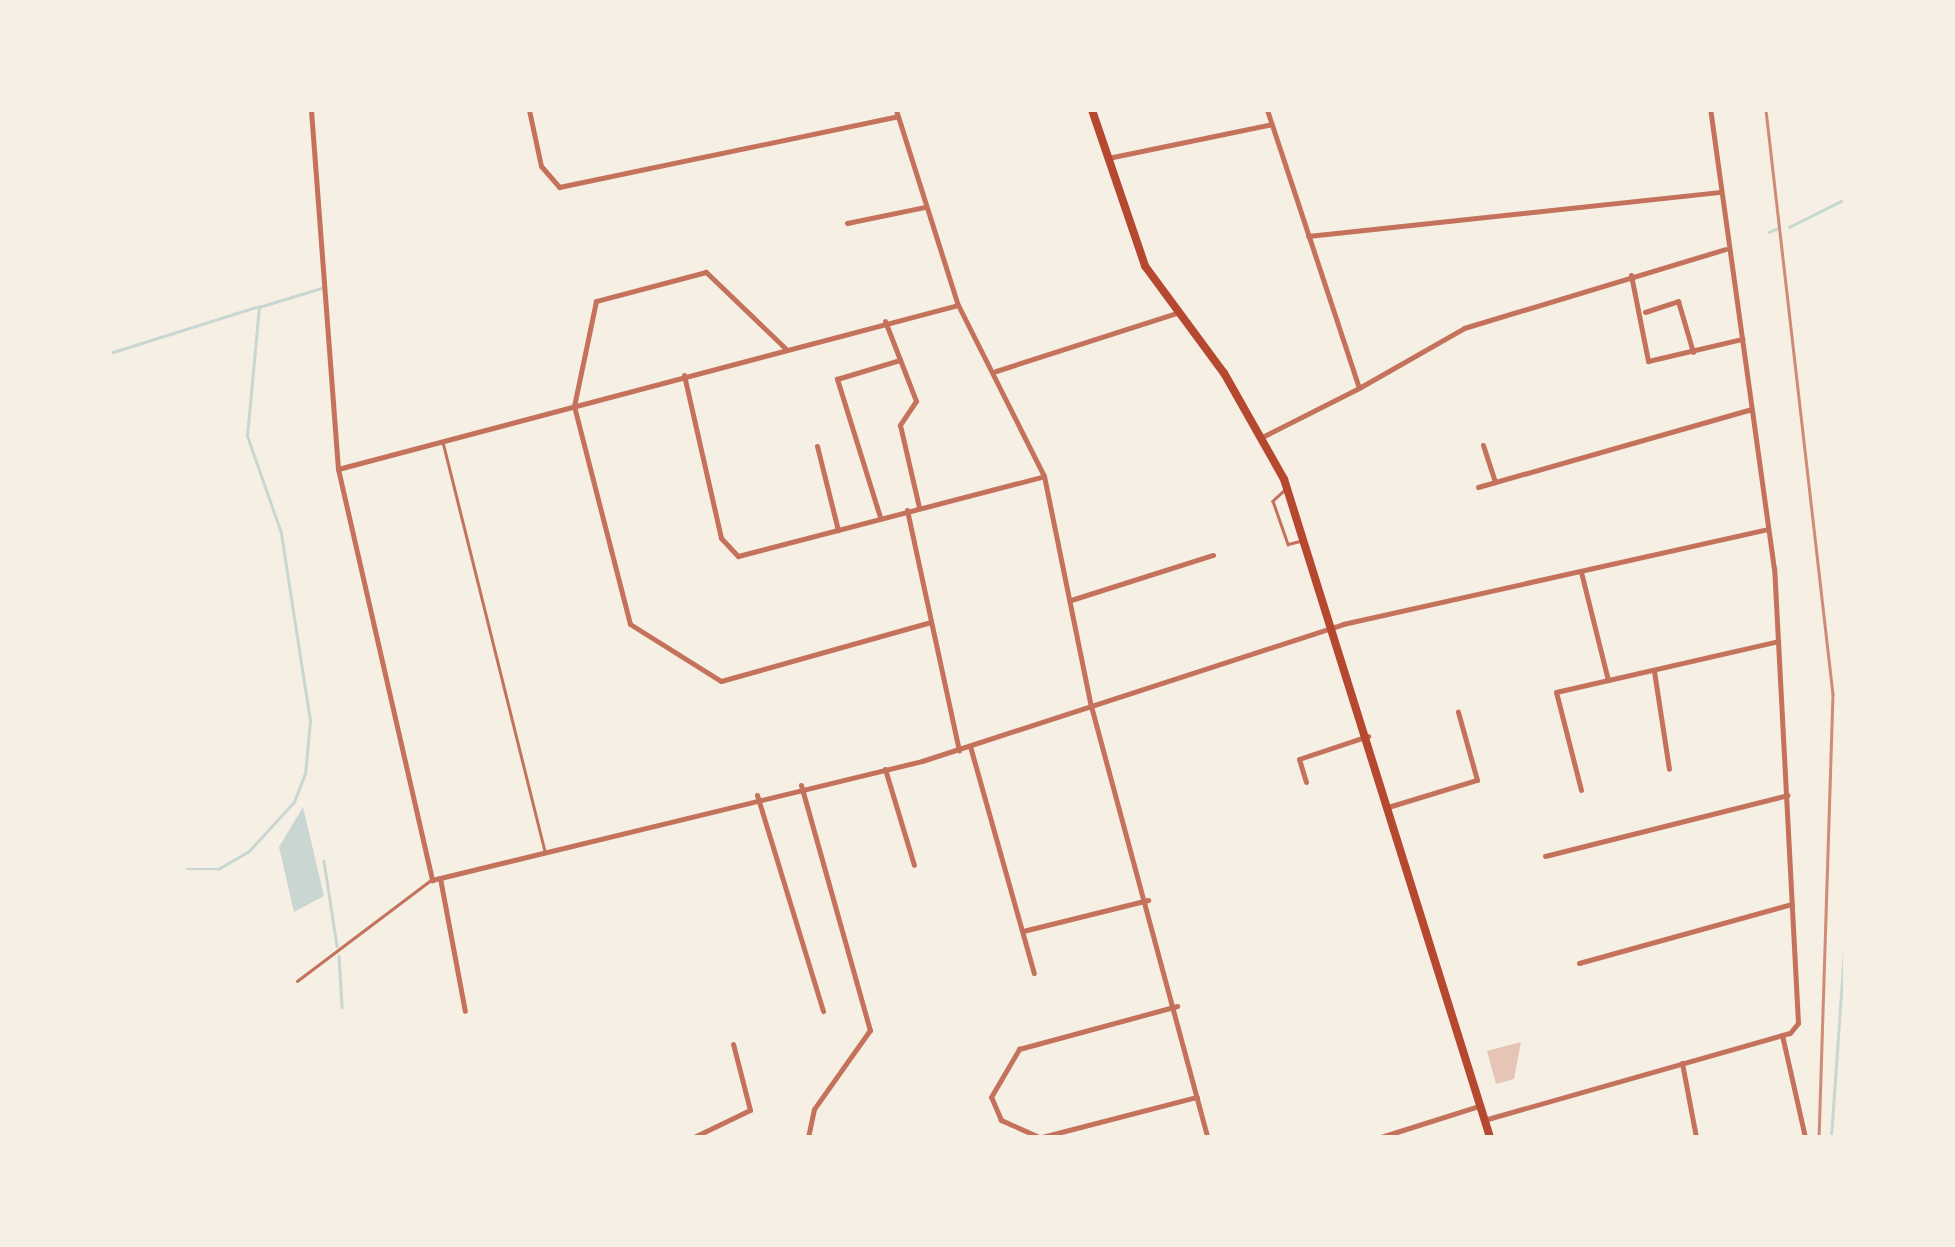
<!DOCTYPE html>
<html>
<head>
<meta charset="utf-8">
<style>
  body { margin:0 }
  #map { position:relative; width:1955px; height:1247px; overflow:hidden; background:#f6efe4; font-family:"Archivo Narrow",sans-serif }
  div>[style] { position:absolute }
  .water>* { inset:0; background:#c9d6d2 }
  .stream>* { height:2.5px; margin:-1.25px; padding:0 1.25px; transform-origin:1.25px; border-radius:1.25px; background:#c9d6d2 }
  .building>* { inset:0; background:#e6c5b7 }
  .service>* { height:2.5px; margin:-1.25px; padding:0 1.25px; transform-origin:1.25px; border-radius:1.25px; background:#c5725c }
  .minor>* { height:5px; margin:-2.5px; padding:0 2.5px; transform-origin:2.5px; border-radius:2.5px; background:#c5725c }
  .secondary>* { height:8px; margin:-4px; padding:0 4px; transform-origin:4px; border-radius:4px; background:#b5482f }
  .rail>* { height:2.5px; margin:-1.25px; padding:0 1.25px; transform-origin:1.25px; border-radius:1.25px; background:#cf8b77 }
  span { translate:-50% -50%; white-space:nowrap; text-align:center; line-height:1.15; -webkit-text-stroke:8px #f6efe4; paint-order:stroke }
  .frame { position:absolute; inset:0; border:112px solid #f6efe4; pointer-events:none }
</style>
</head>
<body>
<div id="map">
  <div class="water">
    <i style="clip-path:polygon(303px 807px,324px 896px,294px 912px,279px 847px)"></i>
  </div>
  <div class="stream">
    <i style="left:1789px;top:227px;width:63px;rotate:-26.6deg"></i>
    <i style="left:1769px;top:232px;width:8px;rotate:-23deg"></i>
    <i style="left:110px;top:353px;width:153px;rotate:-17.5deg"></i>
    <i style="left:324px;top:861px;width:86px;rotate:81.3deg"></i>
    <i style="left:187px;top:869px;width:31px"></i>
    <i style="left:218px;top:869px;width:34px;rotate:-30deg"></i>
    <i style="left:248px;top:852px;width:68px;rotate:-47.4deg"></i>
    <i style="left:294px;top:802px;width:30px;rotate:-69deg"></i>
    <i style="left:305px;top:774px;width:53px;rotate:-84.6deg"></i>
    <i style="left:310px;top:721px;width:190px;rotate:-98.8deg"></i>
    <i style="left:281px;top:533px;width:103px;rotate:-109.3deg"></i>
    <i style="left:247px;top:436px;width:130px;rotate:-84.7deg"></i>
    <i style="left:259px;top:307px;width:69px;rotate:-16.9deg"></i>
    <i style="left:339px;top:956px;width:51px;rotate:86.6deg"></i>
    <i style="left:1831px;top:1137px;width:200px;rotate:-86deg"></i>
  </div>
  <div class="building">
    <i style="clip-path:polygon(1521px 1042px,1514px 1079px,1496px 1084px,1487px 1051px)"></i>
  </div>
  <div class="service">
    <i style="left:443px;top:442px;width:422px;rotate:76deg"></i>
    <i style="left:1286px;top:489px;width:18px;rotate:137deg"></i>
    <i style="left:1273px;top:501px;width:46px;rotate:70.8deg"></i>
    <i style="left:1288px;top:544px;width:12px;rotate:-14deg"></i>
    <i style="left:297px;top:981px;width:168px;rotate:-37deg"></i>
  </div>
  <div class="minor">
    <i style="left:311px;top:110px;width:360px;rotate:85.7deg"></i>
    <i style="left:338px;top:469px;width:422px;rotate:77.1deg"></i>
    <i style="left:432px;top:880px;width:504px;rotate:-13.65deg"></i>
    <i style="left:922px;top:761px;width:443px;rotate:-18deg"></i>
    <i style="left:1343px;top:624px;width:435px;rotate:-12.6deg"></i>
    <i style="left:529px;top:110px;width:57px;rotate:77.9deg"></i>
    <i style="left:541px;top:166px;width:28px;rotate:49deg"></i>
    <i style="left:559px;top:187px;width:346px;rotate:-11.8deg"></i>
    <i style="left:896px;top:110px;width:205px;rotate:72.4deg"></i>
    <i style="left:958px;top:305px;width:191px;rotate:63.3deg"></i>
    <i style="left:1044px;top:476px;width:235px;rotate:78.5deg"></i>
    <i style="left:1091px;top:706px;width:446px;rotate:74.9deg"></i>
    <i style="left:1108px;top:158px;width:167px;rotate:-11.7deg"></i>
    <i style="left:847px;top:223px;width:80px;rotate:-11.6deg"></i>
    <i style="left:1308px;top:236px;width:413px;rotate:-6.1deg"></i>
    <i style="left:1631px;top:275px;width:88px;rotate:78.8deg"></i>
    <i style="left:1648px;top:361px;width:97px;rotate:-13.2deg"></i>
    <i style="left:1645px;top:312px;width:35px;rotate:-18deg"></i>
    <i style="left:1678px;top:301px;width:53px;rotate:73.6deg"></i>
    <i style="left:885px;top:321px;width:86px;rotate:68.8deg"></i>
    <i style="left:916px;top:401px;width:29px;rotate:124deg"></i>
    <i style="left:900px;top:425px;width:84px;rotate:77deg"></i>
    <i style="left:785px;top:348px;width:110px;rotate:-136.1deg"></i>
    <i style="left:706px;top:272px;width:114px;rotate:165.2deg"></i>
    <i style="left:596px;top:301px;width:107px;rotate:101.8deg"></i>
    <i style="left:574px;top:406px;width:225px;rotate:75.6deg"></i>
    <i style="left:630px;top:624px;width:107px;rotate:32.1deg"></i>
    <i style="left:721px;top:681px;width:218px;rotate:-15.7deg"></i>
    <i style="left:996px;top:371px;width:190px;rotate:-17.8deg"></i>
    <i style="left:684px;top:375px;width:167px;rotate:77.2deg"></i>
    <i style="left:721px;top:538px;width:25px;rotate:47deg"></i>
    <i style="left:738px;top:556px;width:314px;rotate:-14.6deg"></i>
    <i style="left:1359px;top:388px;width:121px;rotate:-29.7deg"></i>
    <i style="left:1464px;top:328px;width:273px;rotate:-16.8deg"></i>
    <i style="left:1264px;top:436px;width:106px;rotate:-26.8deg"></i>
    <i style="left:1359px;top:388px;width:293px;rotate:-108.3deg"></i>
    <i style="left:1483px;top:445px;width:39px;rotate:72deg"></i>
    <i style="left:817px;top:446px;width:87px;rotate:76deg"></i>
    <i style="left:338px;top:469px;width:641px;rotate:-14.82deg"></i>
    <i style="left:1478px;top:487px;width:282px;rotate:-15.9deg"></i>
    <i style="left:907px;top:510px;width:246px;rotate:77.8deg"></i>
    <i style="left:880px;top:517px;width:145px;rotate:-107.3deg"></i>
    <i style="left:837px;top:379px;width:66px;rotate:-16.8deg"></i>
    <i style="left:1581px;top:572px;width:111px;rotate:76deg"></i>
    <i style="left:1071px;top:600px;width:149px;rotate:-17.6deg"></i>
    <i style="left:1654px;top:671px;width:99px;rotate:81.3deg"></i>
    <i style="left:970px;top:746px;width:236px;rotate:74.3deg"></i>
    <i style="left:885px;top:769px;width:100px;rotate:73.2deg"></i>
    <i style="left:1306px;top:782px;width:24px;rotate:-107deg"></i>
    <i style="left:1299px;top:759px;width:73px;rotate:-18.4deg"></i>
    <i style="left:801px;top:785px;width:255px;rotate:74.3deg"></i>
    <i style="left:870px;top:1030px;width:97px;rotate:125.3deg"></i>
    <i style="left:814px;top:1109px;width:29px;rotate:102deg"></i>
    <i style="left:1581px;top:790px;width:101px;rotate:-104.3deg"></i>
    <i style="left:1556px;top:692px;width:228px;rotate:-12.9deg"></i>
    <i style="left:757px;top:795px;width:226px;rotate:73deg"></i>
    <i style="left:1388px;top:807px;width:93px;rotate:-16.9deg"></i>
    <i style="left:1477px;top:780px;width:71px;rotate:-105.6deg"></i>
    <i style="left:1545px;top:856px;width:250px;rotate:-14.1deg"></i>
    <i style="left:440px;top:878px;width:135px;rotate:79.4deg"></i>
    <i style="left:1023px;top:931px;width:129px;rotate:-13.9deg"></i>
    <i style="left:1579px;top:963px;width:221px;rotate:-15.5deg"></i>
    <i style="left:1782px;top:1035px;width:105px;rotate:77.3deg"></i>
    <i style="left:1682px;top:1063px;width:75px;rotate:79.3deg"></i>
    <i style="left:1484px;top:1120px;width:318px;rotate:-15.9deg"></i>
    <i style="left:1790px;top:1033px;width:13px;rotate:-51deg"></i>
    <i style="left:1798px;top:1023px;width:455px;rotate:-93deg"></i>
    <i style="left:1774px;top:569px;width:463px;rotate:-97.9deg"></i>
    <i style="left:694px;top:1137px;width:62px;rotate:-25.7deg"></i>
    <i style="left:750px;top:1110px;width:68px;rotate:-104.4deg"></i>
    <i style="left:1039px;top:1137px;width:42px;rotate:-155.9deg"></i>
    <i style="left:1001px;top:1120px;width:25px;rotate:-113deg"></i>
    <i style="left:991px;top:1097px;width:56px;rotate:-59.7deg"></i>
    <i style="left:1019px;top:1049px;width:164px;rotate:-15.2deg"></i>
    <i style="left:1042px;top:1137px;width:160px;rotate:-14.5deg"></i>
    <i style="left:1381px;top:1137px;width:103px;rotate:-17.6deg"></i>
  </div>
  <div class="secondary">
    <i style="left:1092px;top:110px;width:165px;rotate:71.2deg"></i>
    <i style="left:1145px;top:266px;width:133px;rotate:53.6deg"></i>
    <i style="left:1224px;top:373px;width:122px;rotate:60.5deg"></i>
    <i style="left:1284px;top:479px;width:689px;rotate:72.62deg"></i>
  </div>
  <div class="rail">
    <i style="left:1766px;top:110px;width:588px;rotate:83.46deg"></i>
    <i style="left:1833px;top:694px;width:443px;rotate:91.8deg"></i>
  </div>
  <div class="frame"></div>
</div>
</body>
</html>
